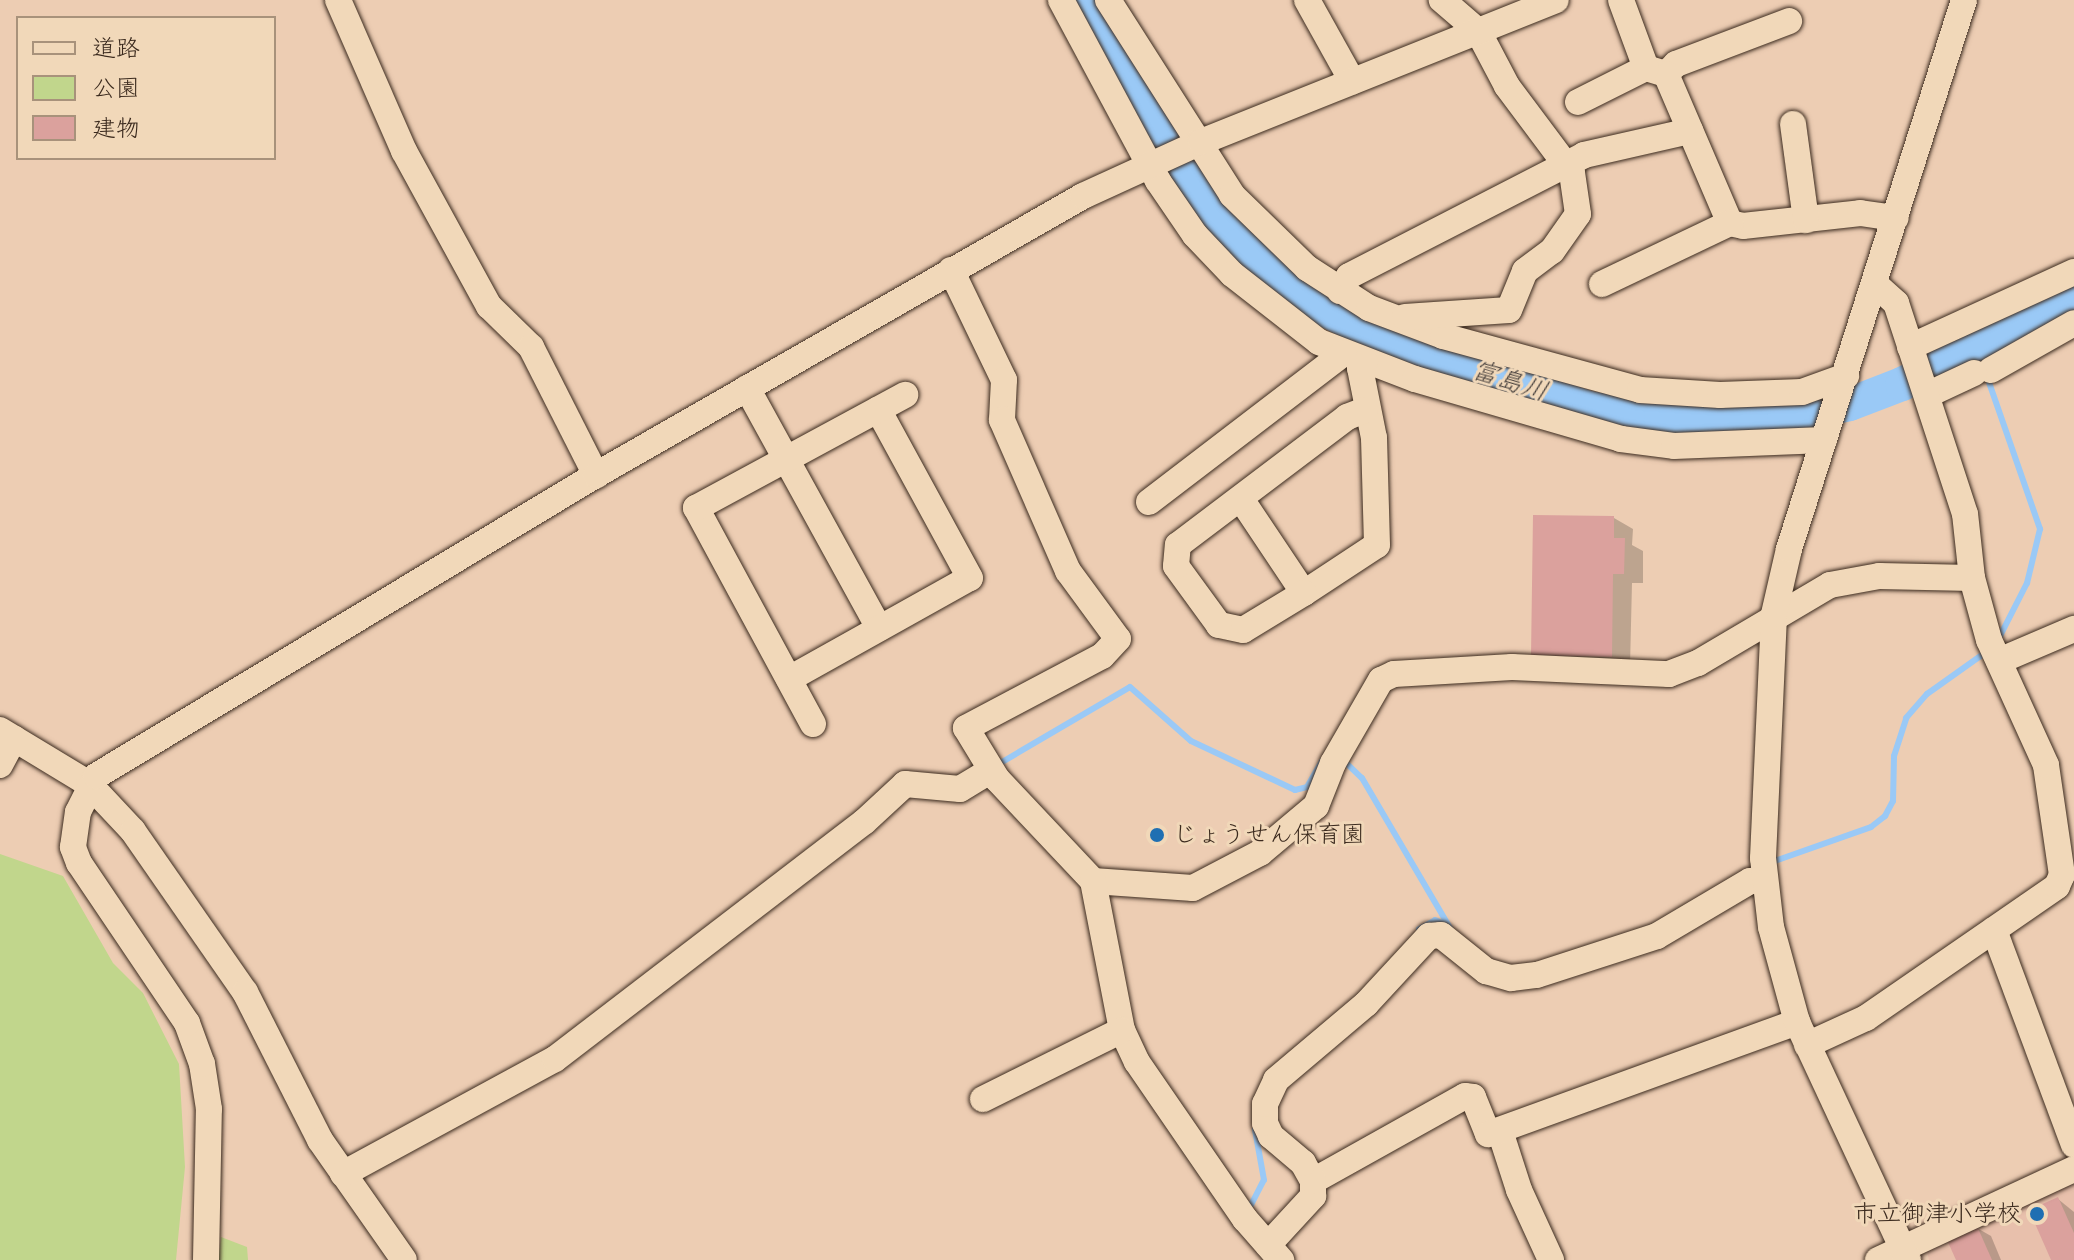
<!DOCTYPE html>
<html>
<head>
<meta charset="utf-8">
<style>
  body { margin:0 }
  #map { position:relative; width:2074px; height:1260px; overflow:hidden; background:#edcdb3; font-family:Sriracha,"Klee One",sans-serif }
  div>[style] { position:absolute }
  .built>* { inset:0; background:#e8c0ac }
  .green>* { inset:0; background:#c1d68c }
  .shadow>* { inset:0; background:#0003 }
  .stream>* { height:6px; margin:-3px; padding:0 3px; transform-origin:3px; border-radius:3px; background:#9ac9f6 }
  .river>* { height:34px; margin:-17px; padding:0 17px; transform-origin:17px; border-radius:17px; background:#9ac9f6 }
  .building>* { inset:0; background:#dba19d }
  .roads { filter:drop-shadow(0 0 2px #3b2a1e) drop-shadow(0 0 2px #3b2a1e) }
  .minor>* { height:26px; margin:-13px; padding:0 13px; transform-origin:13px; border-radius:13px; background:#f1d8b9 }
  .dots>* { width:22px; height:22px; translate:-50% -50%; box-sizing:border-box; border:4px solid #f1d8b9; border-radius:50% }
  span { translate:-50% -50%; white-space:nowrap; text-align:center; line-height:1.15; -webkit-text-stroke:6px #f1d8b9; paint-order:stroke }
  .poi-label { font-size:24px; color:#3b2a1e }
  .left { translate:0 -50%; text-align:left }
  .right { translate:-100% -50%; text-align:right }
  .water-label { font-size:26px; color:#49423e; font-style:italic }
  .legend { position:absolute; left:16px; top:16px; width:260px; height:144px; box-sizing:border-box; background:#f1d8b9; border:2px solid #a8927b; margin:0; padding:10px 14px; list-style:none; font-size:24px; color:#3b2a1e }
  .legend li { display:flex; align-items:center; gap:16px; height:40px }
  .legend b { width:40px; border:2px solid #a8927b }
</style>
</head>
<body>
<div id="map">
  <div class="built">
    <i style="clip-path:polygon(2074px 1181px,2074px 1260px,1929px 1260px,1926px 1247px)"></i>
  </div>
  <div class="green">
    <i style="clip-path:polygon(0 854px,63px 876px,113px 963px,143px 993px,179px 1064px,185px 1167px,176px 1260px,0 1260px)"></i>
    <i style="clip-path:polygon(221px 1237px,247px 1247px,248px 1260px,218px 1260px)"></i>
  </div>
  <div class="shadow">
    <i style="clip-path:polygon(1614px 518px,1633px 529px,1632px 545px,1643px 551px,1643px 583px,1632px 583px,1630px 667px,1552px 665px,1533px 654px)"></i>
    <i style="clip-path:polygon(2058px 1199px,2074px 1212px,2074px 1260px,2054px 1260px)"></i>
    <i style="clip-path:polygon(1977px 1228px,1991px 1236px,2001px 1260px,1958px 1260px)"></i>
  </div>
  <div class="stream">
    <i style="left:1976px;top:345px;width:195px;rotate:70.8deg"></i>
    <i style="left:2040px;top:529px;width:56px;rotate:103.5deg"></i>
    <i style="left:2027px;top:583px;width:66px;rotate:117deg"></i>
    <i style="left:1341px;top:758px;width:29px;rotate:44deg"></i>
    <i style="left:1362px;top:778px;width:176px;rotate:59.6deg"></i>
    <i style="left:997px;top:765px;width:154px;rotate:-30.4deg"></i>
    <i style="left:1130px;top:687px;width:81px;rotate:41.5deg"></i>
    <i style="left:1191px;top:741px;width:115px;rotate:25.2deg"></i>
    <i style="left:1295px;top:790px;width:12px;rotate:-14deg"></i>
    <i style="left:1307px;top:787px;width:30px;rotate:-60deg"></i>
    <i style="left:1769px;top:863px;width:108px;rotate:-19.4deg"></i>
    <i style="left:1871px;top:827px;width:18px;rotate:-38deg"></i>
    <i style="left:1885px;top:816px;width:17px;rotate:-62deg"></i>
    <i style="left:1893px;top:801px;width:45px;rotate:-88.7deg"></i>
    <i style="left:1894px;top:756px;width:40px;rotate:-72deg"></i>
    <i style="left:1906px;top:718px;width:32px;rotate:-49deg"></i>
    <i style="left:1927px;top:694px;width:72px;rotate:-35.4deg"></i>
    <i style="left:1419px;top:929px;width:18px;rotate:-29deg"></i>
    <i style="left:1435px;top:920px;width:10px;rotate:24deg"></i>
    <i style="left:1251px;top:1205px;width:28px;rotate:-63deg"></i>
    <i style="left:1264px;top:1180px;width:51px;rotate:-100.2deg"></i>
  </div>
  <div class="river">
    <i style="left:1087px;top:0;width:207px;rotate:60.1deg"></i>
    <i style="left:1190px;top:179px;width:83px;rotate:52.9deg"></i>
    <i style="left:1240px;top:245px;width:107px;rotate:37.4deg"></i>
    <i style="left:1325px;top:310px;width:70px;rotate:26.2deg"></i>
    <i style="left:1388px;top:341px;width:212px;rotate:18.4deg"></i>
    <i style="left:1589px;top:408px;width:73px;rotate:7.1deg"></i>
    <i style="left:1661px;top:417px;width:123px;rotate:0.5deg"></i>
    <i style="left:1784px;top:418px;width:67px;rotate:-12deg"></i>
    <i style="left:1850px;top:404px;width:56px;rotate:-21deg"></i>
    <i style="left:1902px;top:384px;width:192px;rotate:-26.6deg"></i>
  </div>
  <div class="building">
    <i style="clip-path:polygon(1533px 515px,1614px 516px,1614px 538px,1625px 538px,1624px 574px,1613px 574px,1612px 657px,1531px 655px)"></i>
    <i style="clip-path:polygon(2058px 1197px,2074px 1233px,2074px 1260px,2051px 1260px,2029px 1210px)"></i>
    <i style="clip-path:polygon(1977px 1226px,1992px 1260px,1956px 1260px,1947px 1240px)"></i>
  </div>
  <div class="roads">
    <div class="minor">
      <i style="left:338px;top:0;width:165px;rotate:66.4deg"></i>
      <i style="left:404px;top:151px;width:177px;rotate:61.3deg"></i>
      <i style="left:489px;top:306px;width:59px;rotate:44.3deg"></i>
      <i style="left:531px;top:347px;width:144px;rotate:63.1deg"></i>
      <i style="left:1061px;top:0;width:205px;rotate:61.8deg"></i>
      <i style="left:1158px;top:181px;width:65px;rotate:55.6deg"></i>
      <i style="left:1195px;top:235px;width:54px;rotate:46.5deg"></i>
      <i style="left:1232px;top:274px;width:110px;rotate:38deg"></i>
      <i style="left:1319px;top:342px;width:103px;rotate:21.1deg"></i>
      <i style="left:1415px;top:379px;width:215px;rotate:16.2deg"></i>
      <i style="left:1621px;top:439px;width:53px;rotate:7.5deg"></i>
      <i style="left:1674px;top:446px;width:150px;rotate:-2.3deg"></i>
      <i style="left:1108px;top:0;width:231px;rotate:57.5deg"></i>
      <i style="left:1232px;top:195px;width:105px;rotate:44.2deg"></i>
      <i style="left:1307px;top:268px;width:74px;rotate:32.8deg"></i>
      <i style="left:1369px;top:308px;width:79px;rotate:20.7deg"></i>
      <i style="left:1443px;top:336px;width:204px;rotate:15.3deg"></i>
      <i style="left:1640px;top:390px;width:80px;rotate:3.6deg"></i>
      <i style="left:1720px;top:395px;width:82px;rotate:-2.1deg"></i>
      <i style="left:1802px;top:392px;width:47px;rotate:-20deg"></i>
      <i style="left:1307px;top:0;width:93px;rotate:60.9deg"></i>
      <i style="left:1646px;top:68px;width:21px;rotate:17deg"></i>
      <i style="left:1666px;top:74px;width:14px;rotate:-45deg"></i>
      <i style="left:1676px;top:64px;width:121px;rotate:-20.8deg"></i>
      <i style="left:1666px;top:74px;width:162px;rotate:66.8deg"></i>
      <i style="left:1730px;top:223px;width:13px;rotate:13deg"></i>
      <i style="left:1743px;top:226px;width:118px;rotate:-6.3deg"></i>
      <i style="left:1860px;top:213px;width:36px;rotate:8deg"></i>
      <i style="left:1578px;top:102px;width:76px;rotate:-26.6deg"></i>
      <i style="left:1646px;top:68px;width:72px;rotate:-110.2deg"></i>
      <i style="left:1793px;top:124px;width:97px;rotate:82.3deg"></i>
      <i style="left:951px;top:270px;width:122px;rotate:64.3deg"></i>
      <i style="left:1004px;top:380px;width:40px;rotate:92.9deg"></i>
      <i style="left:1002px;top:420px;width:165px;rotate:66.4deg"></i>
      <i style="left:1068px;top:571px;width:84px;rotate:53.7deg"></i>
      <i style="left:1118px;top:639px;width:23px;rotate:133deg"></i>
      <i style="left:1102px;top:656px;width:154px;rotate:152.1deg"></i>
      <i style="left:966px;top:728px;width:60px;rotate:58.7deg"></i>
      <i style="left:997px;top:779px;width:140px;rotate:46.7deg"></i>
      <i style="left:1093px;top:881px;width:100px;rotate:4deg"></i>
      <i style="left:1193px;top:888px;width:76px;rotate:-27.6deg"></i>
      <i style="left:1260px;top:853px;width:73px;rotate:-40deg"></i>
      <i style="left:1316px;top:806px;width:46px;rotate:-68.4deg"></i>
      <i style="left:1333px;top:763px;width:96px;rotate:-60deg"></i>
      <i style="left:1381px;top:680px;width:14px;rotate:-25deg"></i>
      <i style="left:1394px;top:674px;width:118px;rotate:-3.4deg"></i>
      <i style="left:1512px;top:667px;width:157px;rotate:2.6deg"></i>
      <i style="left:1669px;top:674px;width:31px;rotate:-21deg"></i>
      <i style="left:1698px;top:663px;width:153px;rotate:-30.6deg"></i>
      <i style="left:1830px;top:585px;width:50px;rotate:-10.4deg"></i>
      <i style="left:1879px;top:576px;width:93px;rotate:1.2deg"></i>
      <i style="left:1602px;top:284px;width:142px;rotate:-25.5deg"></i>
      <i style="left:1340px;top:291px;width:17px;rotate:-59deg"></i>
      <i style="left:1349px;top:276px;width:264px;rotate:-27.2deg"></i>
      <i style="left:1584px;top:155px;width:109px;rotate:-12.8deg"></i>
      <i style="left:1405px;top:317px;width:104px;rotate:-3.9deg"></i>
      <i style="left:1509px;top:310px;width:42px;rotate:-67.7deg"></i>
      <i style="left:1525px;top:271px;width:34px;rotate:-37deg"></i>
      <i style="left:1552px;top:251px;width:45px;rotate:-54.9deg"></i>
      <i style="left:1578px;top:214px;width:41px;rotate:-98.3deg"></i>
      <i style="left:1572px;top:173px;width:109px;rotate:-126.8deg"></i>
      <i style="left:1507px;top:86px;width:62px;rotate:-117.8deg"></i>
      <i style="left:1478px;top:31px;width:48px;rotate:-139.3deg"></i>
      <i style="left:1910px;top:347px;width:180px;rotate:-24.6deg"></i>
      <i style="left:1991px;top:370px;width:95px;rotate:-29.5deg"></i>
      <i style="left:747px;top:388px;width:274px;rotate:61.2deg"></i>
      <i style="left:1927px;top:395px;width:52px;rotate:-25.1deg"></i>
      <i style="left:1241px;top:499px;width:113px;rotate:56.2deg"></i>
      <i style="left:1304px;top:593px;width:87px;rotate:-33.3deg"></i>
      <i style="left:1377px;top:545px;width:107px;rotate:-91.6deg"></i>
      <i style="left:1374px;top:438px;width:71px;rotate:-101.3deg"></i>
      <i style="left:1360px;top:368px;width:8px;rotate:-50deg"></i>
      <i style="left:1149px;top:502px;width:245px;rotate:-37.4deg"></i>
      <i style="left:1304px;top:593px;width:71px;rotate:148.8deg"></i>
      <i style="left:1243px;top:630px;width:25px;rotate:-168deg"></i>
      <i style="left:1219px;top:625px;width:73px;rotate:-126.1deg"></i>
      <i style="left:1176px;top:566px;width:21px;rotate:-85deg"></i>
      <i style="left:1178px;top:545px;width:212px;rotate:-37.1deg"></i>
      <i style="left:1347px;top:417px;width:19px;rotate:-21deg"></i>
      <i style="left:1999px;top:661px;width:82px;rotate:-23.1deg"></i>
      <i style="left:789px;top:679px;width:207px;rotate:-29.2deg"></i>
      <i style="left:970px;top:578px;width:192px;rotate:-118.6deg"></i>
      <i style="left:813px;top:724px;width:246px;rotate:-118.4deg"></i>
      <i style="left:696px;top:508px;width:238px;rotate:-28.4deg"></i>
      <i style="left:0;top:730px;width:104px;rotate:31.2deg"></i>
      <i style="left:89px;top:784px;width:64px;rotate:46.9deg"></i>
      <i style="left:133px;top:831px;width:196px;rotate:55.2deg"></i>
      <i style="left:245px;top:992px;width:166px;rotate:63.1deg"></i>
      <i style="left:320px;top:1140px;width:146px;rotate:55deg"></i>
      <i style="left:0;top:765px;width:30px;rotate:-62deg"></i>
      <i style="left:1093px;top:881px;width:152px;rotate:79deg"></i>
      <i style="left:1122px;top:1030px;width:35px;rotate:65deg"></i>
      <i style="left:1137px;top:1062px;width:191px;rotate:55.5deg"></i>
      <i style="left:1245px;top:1219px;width:55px;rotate:48.7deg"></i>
      <i style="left:1994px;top:930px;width:229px;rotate:69.6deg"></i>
      <i style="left:1807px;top:1045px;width:65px;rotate:-24.6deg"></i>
      <i style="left:1866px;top:1018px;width:232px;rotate:-34.6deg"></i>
      <i style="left:2057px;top:886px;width:12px;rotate:-66deg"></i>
      <i style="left:2062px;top:875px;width:111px;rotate:-98.3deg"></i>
      <i style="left:2046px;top:765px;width:137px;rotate:-114.5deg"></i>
      <i style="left:1989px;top:640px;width:64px;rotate:-105.3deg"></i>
      <i style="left:1972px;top:578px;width:64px;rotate:-96.2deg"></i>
      <i style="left:1965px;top:514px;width:222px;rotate:-108.1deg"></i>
      <i style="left:1896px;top:303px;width:27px;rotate:-138deg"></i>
      <i style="left:983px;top:1099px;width:155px;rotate:-26.4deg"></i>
      <i style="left:1500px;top:1131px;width:62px;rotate:72.1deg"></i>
      <i style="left:1519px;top:1190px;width:77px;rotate:65.4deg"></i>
      <i style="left:343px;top:1174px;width:241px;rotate:-28.5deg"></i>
      <i style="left:555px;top:1059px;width:389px;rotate:-37.5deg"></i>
      <i style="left:864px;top:822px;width:56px;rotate:-42.8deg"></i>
      <i style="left:905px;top:784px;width:55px;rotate:5.2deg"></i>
      <i style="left:960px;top:789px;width:35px;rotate:-31deg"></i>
      <i style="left:1313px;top:1181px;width:174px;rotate:-29.2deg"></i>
      <i style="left:1465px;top:1096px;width:8px;rotate:7deg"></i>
      <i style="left:1473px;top:1097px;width:40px;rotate:68deg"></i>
      <i style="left:1488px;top:1134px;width:329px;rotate:-19.9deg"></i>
      <i style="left:1268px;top:1245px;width:67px;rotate:-47.4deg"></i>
      <i style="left:1313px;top:1196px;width:15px;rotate:-90deg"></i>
      <i style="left:1313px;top:1181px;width:21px;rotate:-119deg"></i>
      <i style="left:1303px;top:1163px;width:42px;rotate:-139.8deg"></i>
      <i style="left:1271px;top:1136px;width:14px;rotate:-115deg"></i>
      <i style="left:1265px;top:1123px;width:19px;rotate:-90deg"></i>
      <i style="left:1265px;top:1104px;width:26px;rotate:-65deg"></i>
      <i style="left:1276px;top:1080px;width:118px;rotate:-40.2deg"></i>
      <i style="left:1366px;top:1004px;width:93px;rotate:-47.2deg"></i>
      <i style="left:1429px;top:936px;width:12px;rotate:-5deg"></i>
      <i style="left:1441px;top:935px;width:58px;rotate:38.7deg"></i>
      <i style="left:1486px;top:971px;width:26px;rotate:16deg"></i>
      <i style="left:1511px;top:978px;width:26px;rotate:-7deg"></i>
      <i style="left:1537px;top:975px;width:126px;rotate:-18deg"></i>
      <i style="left:1657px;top:936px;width:108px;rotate:-30.6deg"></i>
      <i style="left:1750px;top:881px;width:15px;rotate:-4deg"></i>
      <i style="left:206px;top:1260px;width:151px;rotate:-88.9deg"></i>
      <i style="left:209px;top:1109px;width:46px;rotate:-98.8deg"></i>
      <i style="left:202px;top:1064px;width:44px;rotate:-110.1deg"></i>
      <i style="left:187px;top:1023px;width:193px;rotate:-124deg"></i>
      <i style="left:79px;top:863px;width:17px;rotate:-111deg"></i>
      <i style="left:73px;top:847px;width:35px;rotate:-82deg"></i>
      <i style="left:78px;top:812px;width:40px;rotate:-63.4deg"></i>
      <i style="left:96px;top:776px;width:584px;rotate:-31.05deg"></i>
      <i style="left:596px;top:475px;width:561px;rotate:-29.81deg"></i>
      <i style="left:1083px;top:196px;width:130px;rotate:-24.6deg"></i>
      <i style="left:1201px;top:142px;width:382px;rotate:-21.8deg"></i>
      <i style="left:1878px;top:1260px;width:216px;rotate:-24.9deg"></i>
      <i style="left:1908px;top:1260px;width:263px;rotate:-115deg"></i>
      <i style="left:1797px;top:1022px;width:98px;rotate:-105.3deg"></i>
      <i style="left:1771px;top:927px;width:69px;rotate:-96.6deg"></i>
      <i style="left:1763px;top:858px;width:244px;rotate:-87.4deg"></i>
      <i style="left:1774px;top:614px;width:67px;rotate:-77deg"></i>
      <i style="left:1789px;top:549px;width:576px;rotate:-72.32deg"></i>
    </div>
  </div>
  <div class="dots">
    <i style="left:1157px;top:835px;background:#1f6fb2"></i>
    <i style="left:2037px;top:1214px;background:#1f6fb2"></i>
  </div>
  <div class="poi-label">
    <span class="left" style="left:1173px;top:835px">じょうせん保育園</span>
    <span class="right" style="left:2021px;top:1214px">市立御津小学校</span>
  </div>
  <div class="water-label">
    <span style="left:1510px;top:381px;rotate:18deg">富島川</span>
  </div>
  <ul class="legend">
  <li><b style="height:10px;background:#f1d8b9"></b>道路</li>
  <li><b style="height:22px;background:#c1d68c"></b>公園</li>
  <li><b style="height:22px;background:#dba19d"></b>建物</li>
  </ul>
</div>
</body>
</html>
